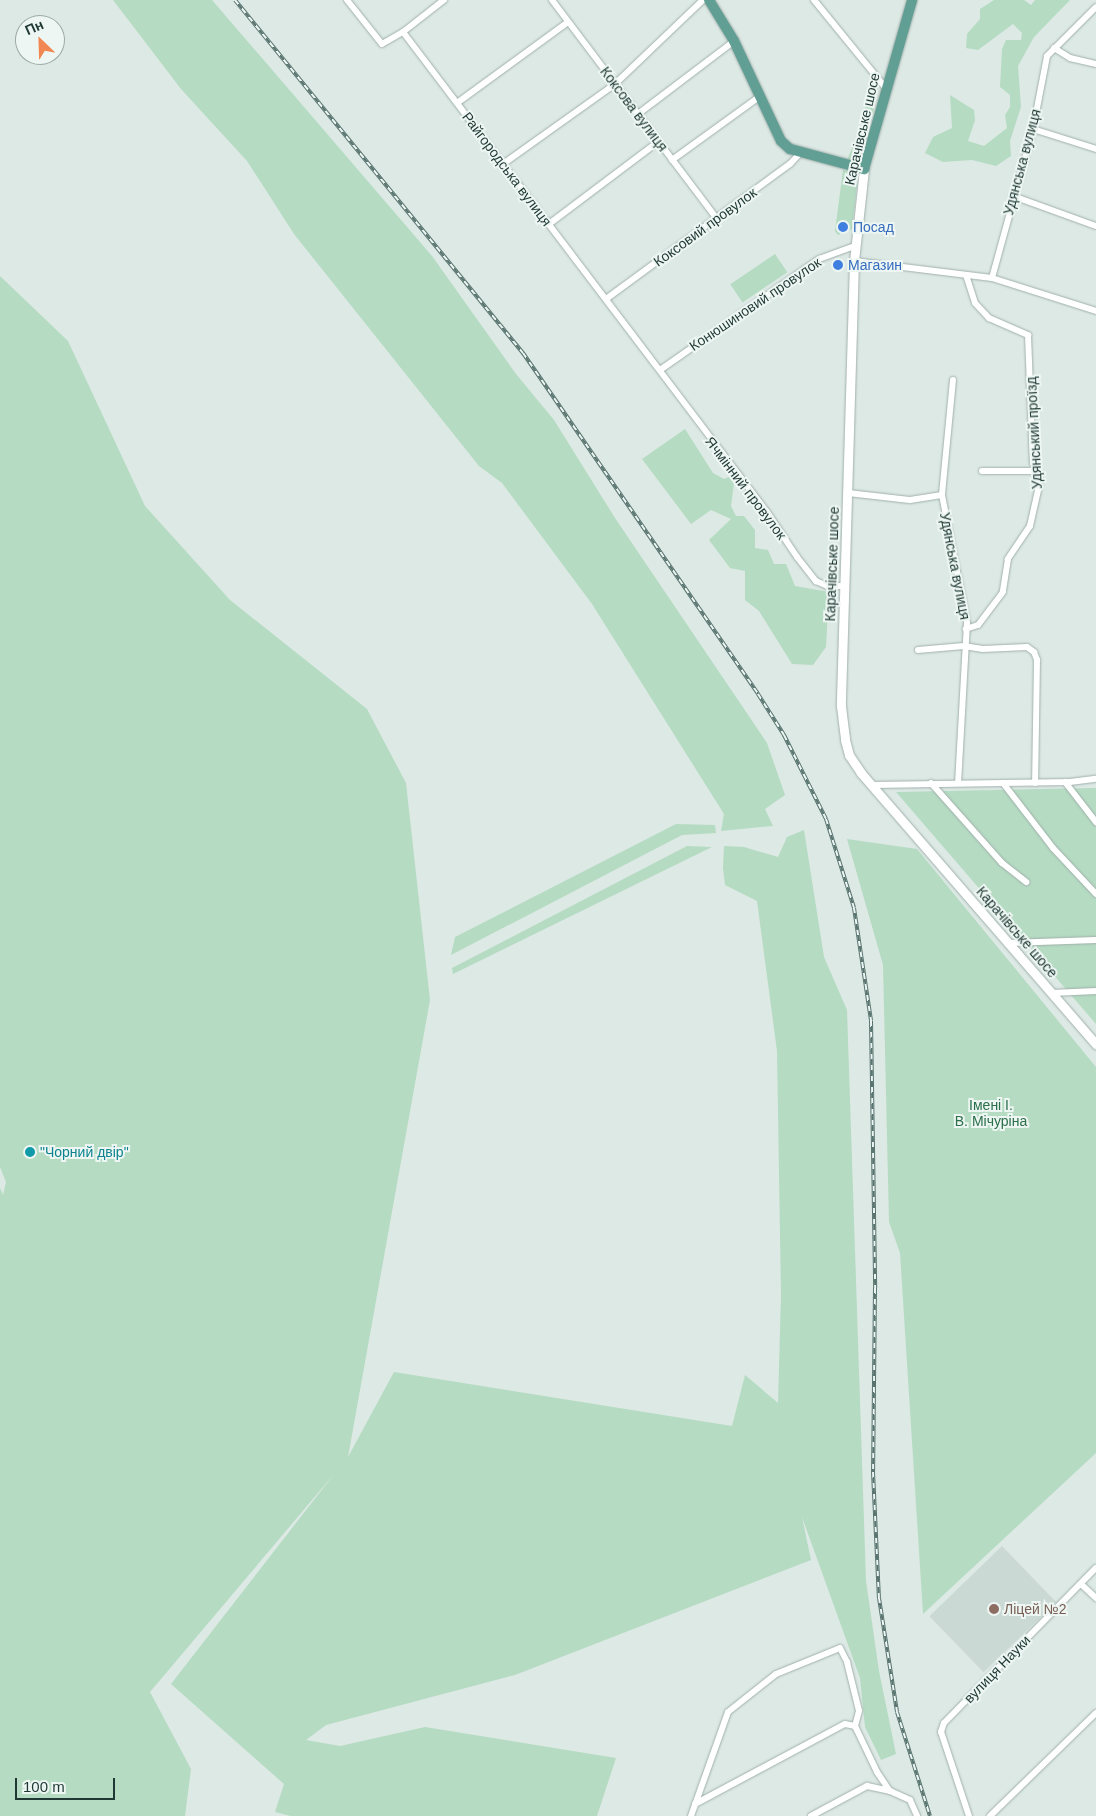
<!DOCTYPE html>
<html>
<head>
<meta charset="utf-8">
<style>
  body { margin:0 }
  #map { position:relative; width:1096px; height:1816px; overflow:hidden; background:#dde9e5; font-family:Helvetica,sans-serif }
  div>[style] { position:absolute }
  .built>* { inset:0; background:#cbd9d4; transform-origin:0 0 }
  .green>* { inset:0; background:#b5dbc2; transform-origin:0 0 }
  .roads { filter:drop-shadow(0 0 1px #a0b0ac) drop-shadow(0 0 1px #a0b0ac) }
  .street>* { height:6px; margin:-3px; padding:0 3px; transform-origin:3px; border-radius:3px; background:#fff }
  .secondary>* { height:9px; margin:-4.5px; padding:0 4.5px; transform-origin:4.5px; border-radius:4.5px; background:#fff }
  .primary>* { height:10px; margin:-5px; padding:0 5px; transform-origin:5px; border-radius:5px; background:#619f94 }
  .rail>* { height:4px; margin-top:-2px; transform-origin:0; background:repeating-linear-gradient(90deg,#edf6f2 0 5.5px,#59746f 0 11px); box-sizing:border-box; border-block:1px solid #59746f }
  .dots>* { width:14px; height:14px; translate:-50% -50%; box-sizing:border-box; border:2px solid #edf6f2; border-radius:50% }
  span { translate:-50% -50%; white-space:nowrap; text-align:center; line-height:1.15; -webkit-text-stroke:4px #edf6f2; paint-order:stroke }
  .street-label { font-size:14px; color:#1f3833 }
  .shop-label { font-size:14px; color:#366cbe }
  .left { translate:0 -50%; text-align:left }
  .park-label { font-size:14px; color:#2a6e4a }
  .culture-label { font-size:14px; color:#0d838f }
  .education-label { font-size:14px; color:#785e54 }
  .north { position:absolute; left:15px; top:15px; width:50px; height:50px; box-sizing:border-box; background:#edf6f2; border:1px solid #9baaa6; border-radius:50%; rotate:336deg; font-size:14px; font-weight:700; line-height:20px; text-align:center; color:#1f3833 }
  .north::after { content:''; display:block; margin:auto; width:18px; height:22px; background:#f18752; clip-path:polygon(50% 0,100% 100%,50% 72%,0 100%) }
  .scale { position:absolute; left:15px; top:1778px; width:100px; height:22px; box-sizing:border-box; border:2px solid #1f3833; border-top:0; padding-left:6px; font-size:15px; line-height:18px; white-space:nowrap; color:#1f3833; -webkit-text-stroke:4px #edf6f2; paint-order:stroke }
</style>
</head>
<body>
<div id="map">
  <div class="built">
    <i style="left:1002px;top:1546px;width:78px;height:101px;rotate:46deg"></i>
  </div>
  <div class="green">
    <i style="clip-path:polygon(113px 0,212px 0,432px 256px,516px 374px,554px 420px,615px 518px,767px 743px,785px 795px,765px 809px,773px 826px,721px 831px,724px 814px,592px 604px,502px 483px,479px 466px,294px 234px,247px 161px,181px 89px)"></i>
    <i style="clip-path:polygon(994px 0,1024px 0,1031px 5px,1035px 0,1070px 0,1034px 37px,1018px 66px,1021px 107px,1010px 141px,1011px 156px,996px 166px,972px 160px,943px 162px,925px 153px,933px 137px,952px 128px,950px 95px,974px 110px,975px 120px,968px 141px,984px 146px,1007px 128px,1005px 115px,1010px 107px,1010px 95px,1000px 87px,1002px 49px,1006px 40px,1021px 40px,1022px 33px,1013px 24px,978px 50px,966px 48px,967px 34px,980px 19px,980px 9px)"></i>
    <i style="clip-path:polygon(875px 80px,878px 88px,871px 121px,861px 121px)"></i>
    <i style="clip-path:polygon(862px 125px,868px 130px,863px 153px,854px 161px,847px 160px)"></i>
    <i style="clip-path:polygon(843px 170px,850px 172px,857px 184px,852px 229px,838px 235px,835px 231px)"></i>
    <i style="left:775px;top:254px;width:22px;height:54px;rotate:56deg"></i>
    <i style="clip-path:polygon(0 276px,68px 341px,145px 506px,230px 600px,367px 709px,406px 783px,430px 1000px,348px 1457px,394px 1372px,732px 1426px,745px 1375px,778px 1403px,781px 1295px,777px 1051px,757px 901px,725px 885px,723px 868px,724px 846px,744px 847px,778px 857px,787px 837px,804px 830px,824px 957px,847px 1010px,866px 1581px,879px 1671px,896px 1754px,881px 1760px,865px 1727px,860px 1678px,802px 1517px,811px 1560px,515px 1675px,326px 1725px,306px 1740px,340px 1746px,425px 1727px,616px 1758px,597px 1816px,291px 1816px,275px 1812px,284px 1784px,171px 1684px,334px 1474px,150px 1692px,191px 1769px,185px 1816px,0 1816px,0 1188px,3px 1195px,6px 1182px,0 1167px)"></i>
    <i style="clip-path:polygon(685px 429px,713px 473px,724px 479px,731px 476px,734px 483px,731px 506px,736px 516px,744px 516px,755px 530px,755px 548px,768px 550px,774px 564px,786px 564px,795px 586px,829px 592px,826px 647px,813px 665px,792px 664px,759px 611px,745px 600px,745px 571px,730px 568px,709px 540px,731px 519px,711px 510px,691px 524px,642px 459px)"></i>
    <i style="clip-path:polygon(1096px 788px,1096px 1024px,896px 792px)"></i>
    <i style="clip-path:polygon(676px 824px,715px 825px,716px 833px,682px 835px,451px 955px,455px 937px)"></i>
    <i style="clip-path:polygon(847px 839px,917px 849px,1096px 1067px,1096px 1453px,923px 1614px,900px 1253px,889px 1222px,883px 965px)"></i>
    <i style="clip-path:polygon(687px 846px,712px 847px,453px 974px,452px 968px)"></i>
  </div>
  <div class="roads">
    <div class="street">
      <i style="left:347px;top:0;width:56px;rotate:51.5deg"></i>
      <i style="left:382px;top:44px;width:24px;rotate:-30deg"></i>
      <i style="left:403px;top:32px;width:602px;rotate:52.83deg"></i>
      <i style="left:767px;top:512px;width:54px;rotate:56.3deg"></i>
      <i style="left:797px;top:557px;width:31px;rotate:52deg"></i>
      <i style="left:816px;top:581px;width:12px;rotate:24deg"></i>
      <i style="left:827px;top:586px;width:18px"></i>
      <i style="left:552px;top:0;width:273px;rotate:53deg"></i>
      <i style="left:814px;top:0;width:112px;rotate:50.8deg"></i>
      <i style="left:403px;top:32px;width:52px;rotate:-38deg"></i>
      <i style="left:1054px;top:48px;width:19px;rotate:32deg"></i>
      <i style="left:1070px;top:58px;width:27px;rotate:13deg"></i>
      <i style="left:457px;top:103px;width:137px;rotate:-36.1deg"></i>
      <i style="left:638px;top:114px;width:121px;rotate:-37.2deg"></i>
      <i style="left:1033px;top:129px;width:66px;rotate:17.6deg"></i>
      <i style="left:672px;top:160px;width:107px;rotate:-35.9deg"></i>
      <i style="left:503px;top:164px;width:138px;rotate:-35.5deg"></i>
      <i style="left:615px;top:84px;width:122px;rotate:-43.7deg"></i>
      <i style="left:1013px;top:196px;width:88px;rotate:19.9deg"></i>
      <i style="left:549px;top:224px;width:136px;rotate:-37deg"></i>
      <i style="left:854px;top:261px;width:139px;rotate:7deg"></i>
      <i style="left:992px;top:278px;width:109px;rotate:17.6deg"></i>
      <i style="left:966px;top:275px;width:29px;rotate:72deg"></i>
      <i style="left:975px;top:303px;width:21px;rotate:47deg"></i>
      <i style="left:989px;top:318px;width:43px;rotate:23.6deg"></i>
      <i style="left:1028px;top:335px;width:128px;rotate:87.8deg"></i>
      <i style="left:1033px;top:463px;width:9px;rotate:58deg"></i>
      <i style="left:1038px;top:471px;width:15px;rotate:86deg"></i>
      <i style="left:1039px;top:486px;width:41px;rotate:102.7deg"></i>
      <i style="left:1030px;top:526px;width:40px;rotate:124deg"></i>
      <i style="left:1008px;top:559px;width:33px;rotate:99deg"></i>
      <i style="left:1003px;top:592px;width:41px;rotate:127.1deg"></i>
      <i style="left:978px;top:625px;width:13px;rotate:162deg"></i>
      <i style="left:992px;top:278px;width:155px;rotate:-74.6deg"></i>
      <i style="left:1033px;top:129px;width:74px;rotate:-79.1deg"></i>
      <i style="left:1047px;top:56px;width:69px;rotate:-45deg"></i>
      <i style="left:606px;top:299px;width:228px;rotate:-36.3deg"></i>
      <i style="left:790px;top:164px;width:16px;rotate:-47deg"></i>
      <i style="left:660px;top:370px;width:194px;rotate:-34.9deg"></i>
      <i style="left:819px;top:259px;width:38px;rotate:-20deg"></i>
      <i style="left:953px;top:380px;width:116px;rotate:95.5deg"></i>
      <i style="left:942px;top:495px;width:130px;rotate:78.9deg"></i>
      <i style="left:967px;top:623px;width:160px;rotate:93.2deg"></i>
      <i style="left:982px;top:471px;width:56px"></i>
      <i style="left:848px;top:493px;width:62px;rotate:6.4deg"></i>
      <i style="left:910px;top:500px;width:32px;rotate:-9deg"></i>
      <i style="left:918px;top:650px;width:46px;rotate:-5deg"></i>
      <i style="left:964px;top:646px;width:19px;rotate:9deg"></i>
      <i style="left:983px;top:649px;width:44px;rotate:-2.6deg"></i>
      <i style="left:1027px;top:647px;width:9px;rotate:36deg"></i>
      <i style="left:1034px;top:652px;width:9px;rotate:69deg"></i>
      <i style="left:1037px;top:660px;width:123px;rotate:90.9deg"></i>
      <i style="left:1065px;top:782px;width:51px;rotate:52.2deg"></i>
      <i style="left:931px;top:783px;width:107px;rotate:48.4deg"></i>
      <i style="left:1002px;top:863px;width:31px;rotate:38deg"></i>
      <i style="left:1003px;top:783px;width:82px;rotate:52.4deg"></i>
      <i style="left:1053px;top:848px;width:63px;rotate:46.9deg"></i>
      <i style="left:873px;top:785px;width:197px;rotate:-0.9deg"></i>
      <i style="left:1070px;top:782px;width:26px;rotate:-7deg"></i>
      <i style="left:1009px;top:943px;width:87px;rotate:-2deg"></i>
      <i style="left:1052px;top:993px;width:44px;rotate:-2.6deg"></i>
      <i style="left:1081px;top:1584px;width:21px;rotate:43deg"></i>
      <i style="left:695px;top:1804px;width:170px;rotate:-28.1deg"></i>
      <i style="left:845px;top:1724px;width:10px;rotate:11deg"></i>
      <i style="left:691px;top:1816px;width:110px;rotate:-70.4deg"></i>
      <i style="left:728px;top:1712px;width:61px;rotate:-38.4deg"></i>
      <i style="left:776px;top:1674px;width:69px;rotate:-22.1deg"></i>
      <i style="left:840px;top:1648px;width:16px;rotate:63deg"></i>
      <i style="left:847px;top:1662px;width:50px;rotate:76.2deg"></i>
      <i style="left:859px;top:1711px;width:16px;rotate:105deg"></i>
      <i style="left:855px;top:1726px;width:51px;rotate:64.4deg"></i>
      <i style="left:877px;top:1772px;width:23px;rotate:56deg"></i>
      <i style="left:890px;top:1791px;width:22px;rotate:24deg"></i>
      <i style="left:910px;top:1800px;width:17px;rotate:66deg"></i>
      <i style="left:811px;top:1816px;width:64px;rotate:-28.2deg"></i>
      <i style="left:867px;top:1786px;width:24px;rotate:12deg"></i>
      <i style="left:969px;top:1816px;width:89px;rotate:-108.4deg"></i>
      <i style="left:941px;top:1732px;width:9px;rotate:-72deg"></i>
      <i style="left:944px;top:1723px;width:217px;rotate:-45.6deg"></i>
      <i style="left:990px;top:1816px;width:148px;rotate:-44.2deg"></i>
    </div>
    <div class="secondary">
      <i style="left:864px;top:169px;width:93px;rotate:96.2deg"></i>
      <i style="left:854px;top:261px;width:445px;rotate:91.7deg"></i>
      <i style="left:841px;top:706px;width:34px;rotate:83deg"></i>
      <i style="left:845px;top:740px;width:16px;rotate:75deg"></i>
      <i style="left:849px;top:755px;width:22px;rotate:56deg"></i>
      <i style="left:861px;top:773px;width:359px;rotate:49.1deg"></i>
    </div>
    <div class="primary">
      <i style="left:709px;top:0;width:48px;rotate:58.6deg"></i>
      <i style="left:734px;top:41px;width:110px;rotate:64.8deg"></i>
      <i style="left:781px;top:141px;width:12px;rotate:42deg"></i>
      <i style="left:790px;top:149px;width:77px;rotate:15.1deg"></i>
      <i style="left:864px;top:169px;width:176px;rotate:-74.1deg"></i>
    </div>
  </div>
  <div class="rail">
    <i style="left:235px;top:0;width:456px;rotate:50.8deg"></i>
    <i style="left:523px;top:353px;width:414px;rotate:55.4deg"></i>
    <i style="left:758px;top:694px;width:49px;rotate:57.6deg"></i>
    <i style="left:784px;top:735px;width:94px;rotate:63.4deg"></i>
    <i style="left:826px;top:819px;width:93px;rotate:72.5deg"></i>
    <i style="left:854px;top:908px;width:114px;rotate:81.4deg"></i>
    <i style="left:871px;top:1021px;width:267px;rotate:89.1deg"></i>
    <i style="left:875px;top:1288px;width:184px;rotate:90.6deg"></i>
    <i style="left:873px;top:1472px;width:126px;rotate:87.3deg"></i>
    <i style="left:879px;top:1598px;width:115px;rotate:81deg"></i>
    <i style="left:897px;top:1712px;width:109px;rotate:72.4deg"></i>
  </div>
  <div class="dots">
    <i style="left:843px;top:227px;background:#3f7fe0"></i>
    <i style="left:838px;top:265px;background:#3f7fe0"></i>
    <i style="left:30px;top:1152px;background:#0f9aa8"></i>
    <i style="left:994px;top:1609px;background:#8d6e63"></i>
  </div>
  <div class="street-label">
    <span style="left:634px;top:109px;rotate:53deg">Коксова вулиця</span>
    <span style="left:862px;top:129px;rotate:-77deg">Карачівське шосе</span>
    <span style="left:1022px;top:162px;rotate:-75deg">Удянська вулиця</span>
    <span style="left:507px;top:169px;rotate:53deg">Райгородська вулиця</span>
    <span style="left:705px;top:227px;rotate:-36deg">Коксовий провулок</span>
    <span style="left:755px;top:304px;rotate:-34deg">Конюшиновий провулок</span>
    <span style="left:1034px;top:433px;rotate:-93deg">Удянський проїзд</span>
    <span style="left:746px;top:488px;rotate:53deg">Ячмінний провулок</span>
    <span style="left:832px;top:564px;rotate:-88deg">Карачівське шосе</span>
    <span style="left:955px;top:566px;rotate:79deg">Удянська вулиця</span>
    <span style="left:1017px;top:932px;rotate:49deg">Карачівське шосе</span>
    <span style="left:997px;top:1669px;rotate:-46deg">вулиця Науки</span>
  </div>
  <div class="shop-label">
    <span class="left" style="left:853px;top:227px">Посад</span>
    <span class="left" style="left:848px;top:265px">Магазин</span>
  </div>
  <div class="park-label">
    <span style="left:991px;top:1113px">Імені І.<br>В. Мічуріна</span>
  </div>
  <div class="culture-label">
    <span class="left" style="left:40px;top:1152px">"Чорний двір"</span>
  </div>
  <div class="education-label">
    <span class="left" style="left:1004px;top:1609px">Ліцей №2</span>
  </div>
  <div class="north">Пн</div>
  <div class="scale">100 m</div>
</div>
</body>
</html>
